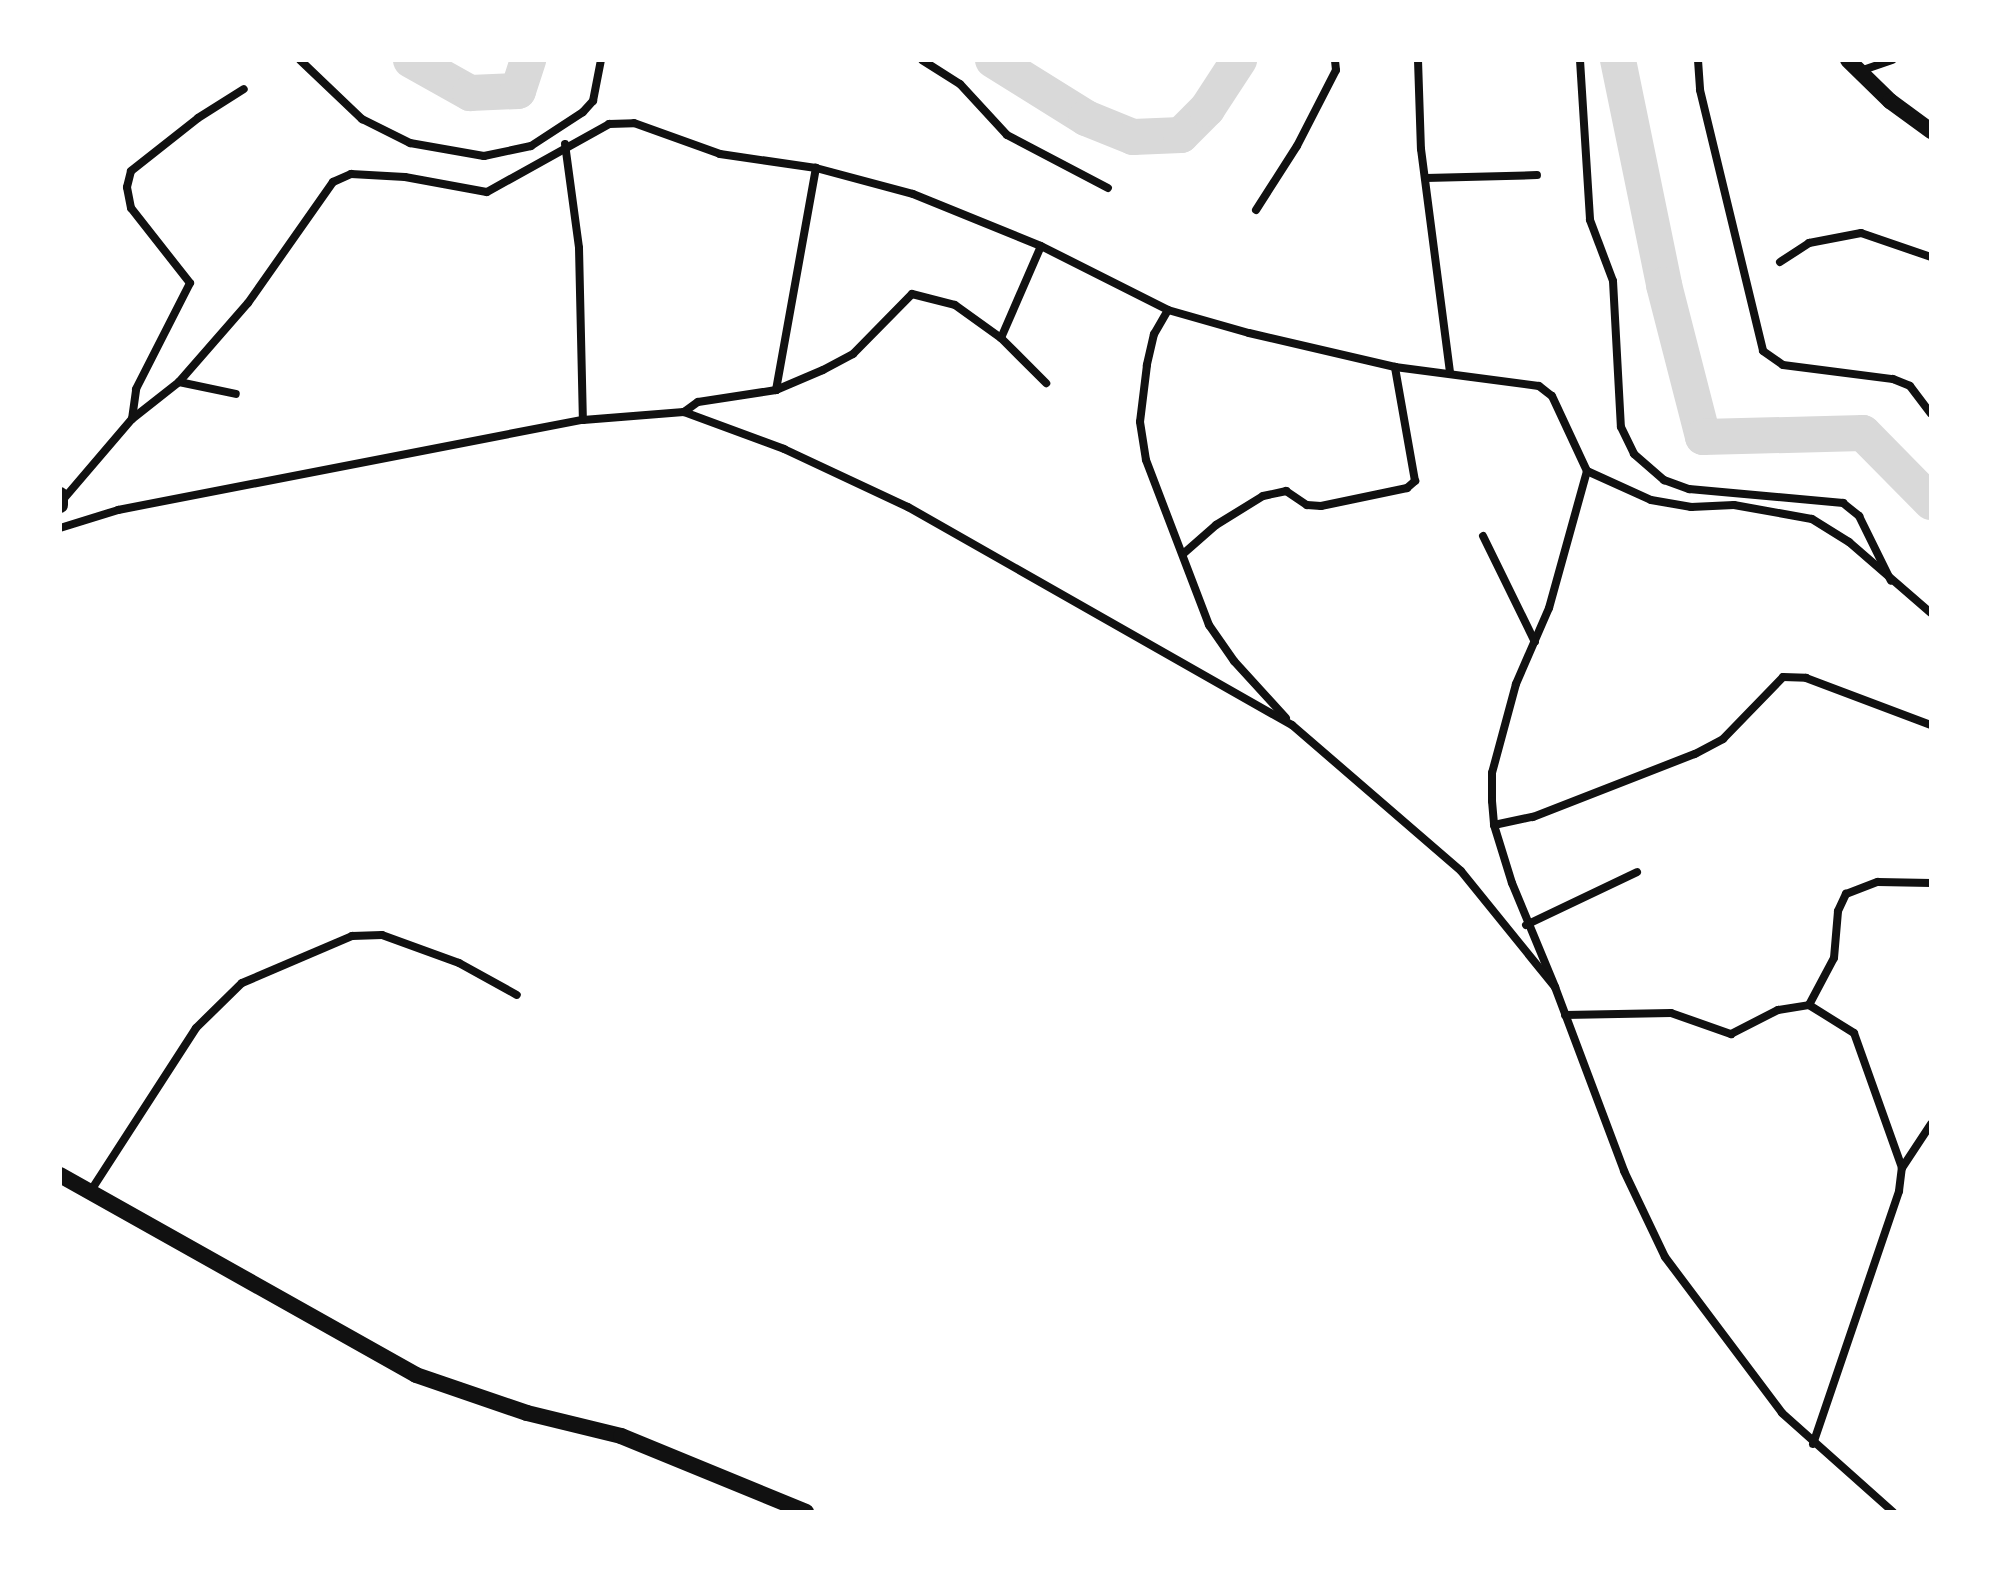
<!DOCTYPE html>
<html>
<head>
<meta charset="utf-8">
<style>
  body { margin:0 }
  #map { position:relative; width:1991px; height:1572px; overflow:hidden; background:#fff; font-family:"Playfair Display",serif }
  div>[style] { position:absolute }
  .river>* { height:36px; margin:-18px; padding:0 18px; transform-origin:18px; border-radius:18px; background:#d9d9d9 }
  .minor>* { height:8px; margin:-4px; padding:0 4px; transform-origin:4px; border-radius:4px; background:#111 }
  .secondary>* { height:16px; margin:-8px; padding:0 8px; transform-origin:8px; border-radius:8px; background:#111 }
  span { translate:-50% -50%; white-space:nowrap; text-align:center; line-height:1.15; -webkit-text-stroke:8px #fff; paint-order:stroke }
  .frame { position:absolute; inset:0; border:62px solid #fff; pointer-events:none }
</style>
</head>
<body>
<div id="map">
  <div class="river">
    <i style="left:411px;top:60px;width:68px;rotate:29.2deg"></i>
    <i style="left:470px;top:93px;width:48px;rotate:-2.4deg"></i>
    <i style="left:518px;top:91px;width:33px;rotate:-72deg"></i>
    <i style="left:993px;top:60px;width:110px;rotate:31.9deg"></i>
    <i style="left:1086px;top:118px;width:51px;rotate:22deg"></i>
    <i style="left:1133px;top:137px;width:48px;rotate:-2.4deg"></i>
    <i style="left:1181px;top:135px;width:37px;rotate:-45deg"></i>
    <i style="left:1207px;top:109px;width:59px;rotate:-56.9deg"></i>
    <i style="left:1618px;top:60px;width:230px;rotate:78.4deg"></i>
    <i style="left:1664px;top:285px;width:157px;rotate:75.6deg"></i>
    <i style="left:1703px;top:437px;width:160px;rotate:-1.4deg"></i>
    <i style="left:1863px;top:433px;width:97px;rotate:45.4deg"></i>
  </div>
  <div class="minor">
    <i style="left:300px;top:60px;width:86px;rotate:43.6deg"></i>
    <i style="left:362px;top:119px;width:54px;rotate:26.6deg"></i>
    <i style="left:410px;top:143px;width:75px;rotate:10deg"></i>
    <i style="left:484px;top:156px;width:48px;rotate:-12deg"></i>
    <i style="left:531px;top:146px;width:62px;rotate:-33.2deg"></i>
    <i style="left:583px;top:112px;width:15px;rotate:-48deg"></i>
    <i style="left:593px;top:101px;width:42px;rotate:-79deg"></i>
    <i style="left:922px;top:60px;width:45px;rotate:32.3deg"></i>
    <i style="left:960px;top:84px;width:69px;rotate:47.3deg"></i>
    <i style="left:1007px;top:135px;width:114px;rotate:27.7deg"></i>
    <i style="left:1418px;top:60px;width:89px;rotate:88.1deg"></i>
    <i style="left:1421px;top:149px;width:225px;rotate:82.6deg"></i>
    <i style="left:1580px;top:60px;width:160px;rotate:86.4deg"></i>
    <i style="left:1590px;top:220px;width:65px;rotate:69.3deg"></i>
    <i style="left:1613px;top:281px;width:146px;rotate:86.9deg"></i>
    <i style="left:1621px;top:427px;width:30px;rotate:64deg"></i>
    <i style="left:1634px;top:454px;width:40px;rotate:41deg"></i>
    <i style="left:1664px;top:480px;width:27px;rotate:20deg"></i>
    <i style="left:1689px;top:489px;width:155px;rotate:5.2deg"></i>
    <i style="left:1843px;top:503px;width:21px;rotate:39deg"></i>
    <i style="left:1859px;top:516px;width:72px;rotate:63.8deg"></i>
    <i style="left:1698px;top:60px;width:30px;rotate:86deg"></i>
    <i style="left:1700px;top:90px;width:268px;rotate:76.4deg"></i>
    <i style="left:1763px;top:351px;width:24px;rotate:35deg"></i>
    <i style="left:1783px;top:365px;width:111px;rotate:7.3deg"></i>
    <i style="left:1893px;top:379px;width:18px;rotate:22deg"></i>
    <i style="left:1910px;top:386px;width:35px;rotate:53deg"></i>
    <i style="left:1860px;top:71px;width:34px;rotate:-19deg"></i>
    <i style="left:565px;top:144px;width:105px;rotate:82.3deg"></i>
    <i style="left:579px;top:248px;width:172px;rotate:88.7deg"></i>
    <i style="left:1426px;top:178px;width:111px;rotate:-1.5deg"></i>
    <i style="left:1256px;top:210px;width:76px;rotate:-57.4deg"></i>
    <i style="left:1297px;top:146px;width:85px;rotate:-62.8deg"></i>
    <i style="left:1336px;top:70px;width:10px;rotate:-96deg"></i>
    <i style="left:1780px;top:262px;width:35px;rotate:-33deg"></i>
    <i style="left:1809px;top:243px;width:53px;rotate:-10.9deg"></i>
    <i style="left:1861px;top:233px;width:74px;rotate:18.9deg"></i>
    <i style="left:1168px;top:310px;width:28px;rotate:120deg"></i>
    <i style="left:1154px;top:334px;width:32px;rotate:103deg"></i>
    <i style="left:1147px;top:365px;width:57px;rotate:97deg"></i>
    <i style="left:1140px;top:422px;width:38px;rotate:81deg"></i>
    <i style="left:1146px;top:460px;width:177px;rotate:69.1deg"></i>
    <i style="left:1209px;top:625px;width:44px;rotate:55.2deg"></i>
    <i style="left:1234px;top:661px;width:77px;rotate:47.6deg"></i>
    <i style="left:1001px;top:338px;width:100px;rotate:-66.5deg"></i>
    <i style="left:179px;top:382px;width:58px;rotate:11.9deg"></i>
    <i style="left:776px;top:390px;width:226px;rotate:-79.8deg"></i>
    <i style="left:684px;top:412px;width:17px;rotate:-36deg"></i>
    <i style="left:698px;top:402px;width:79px;rotate:-8.7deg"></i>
    <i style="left:776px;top:390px;width:51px;rotate:-23.1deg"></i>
    <i style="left:823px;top:370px;width:34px;rotate:-28deg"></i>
    <i style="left:853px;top:354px;width:84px;rotate:-45.5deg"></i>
    <i style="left:912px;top:294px;width:44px;rotate:14.3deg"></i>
    <i style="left:955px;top:305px;width:57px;rotate:35.7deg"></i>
    <i style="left:1001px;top:338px;width:64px;rotate:45deg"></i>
    <i style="left:132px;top:419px;width:30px;rotate:-82deg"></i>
    <i style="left:136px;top:389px;width:119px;rotate:-63deg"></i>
    <i style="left:190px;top:283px;width:95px;rotate:-128.2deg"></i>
    <i style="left:131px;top:208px;width:21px;rotate:-101deg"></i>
    <i style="left:127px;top:187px;width:16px;rotate:-76deg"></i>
    <i style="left:131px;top:171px;width:85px;rotate:-38.3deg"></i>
    <i style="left:198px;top:118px;width:54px;rotate:-32.2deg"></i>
    <i style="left:1587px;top:471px;width:70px;rotate:24.4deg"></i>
    <i style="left:1651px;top:500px;width:41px;rotate:9.9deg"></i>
    <i style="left:1691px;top:507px;width:43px;rotate:-2.7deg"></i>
    <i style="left:1734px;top:505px;width:79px;rotate:10.2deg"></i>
    <i style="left:1812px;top:519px;width:44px;rotate:31.9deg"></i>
    <i style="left:1849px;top:542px;width:108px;rotate:40.9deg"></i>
    <i style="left:61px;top:502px;width:109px;rotate:-49.5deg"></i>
    <i style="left:132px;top:419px;width:60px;rotate:-38.2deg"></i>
    <i style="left:179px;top:382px;width:105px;rotate:-48.9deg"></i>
    <i style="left:248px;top:303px;width:148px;rotate:-54.9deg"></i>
    <i style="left:333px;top:182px;width:20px;rotate:-24deg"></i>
    <i style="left:351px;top:174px;width:54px;rotate:3.2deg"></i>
    <i style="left:405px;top:177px;width:83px;rotate:10.4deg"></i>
    <i style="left:487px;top:192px;width:140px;rotate:-29.1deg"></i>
    <i style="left:609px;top:124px;width:25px;rotate:-2deg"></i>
    <i style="left:634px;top:123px;width:91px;rotate:19.8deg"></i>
    <i style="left:720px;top:154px;width:97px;rotate:8.3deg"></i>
    <i style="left:816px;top:168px;width:100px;rotate:15deg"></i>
    <i style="left:913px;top:194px;width:138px;rotate:22.1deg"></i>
    <i style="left:1041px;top:246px;width:142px;rotate:26.7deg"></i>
    <i style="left:1168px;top:310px;width:84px;rotate:15.9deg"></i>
    <i style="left:1249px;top:333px;width:150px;rotate:13.1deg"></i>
    <i style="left:1395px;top:367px;width:145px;rotate:7.5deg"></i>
    <i style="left:1539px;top:386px;width:16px;rotate:38deg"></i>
    <i style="left:1552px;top:396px;width:83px;rotate:65deg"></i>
    <i style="left:1587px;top:471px;width:142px;rotate:105.5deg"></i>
    <i style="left:1549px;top:608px;width:83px;rotate:113.5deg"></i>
    <i style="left:1516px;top:684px;width:92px;rotate:105.1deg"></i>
    <i style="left:1492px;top:773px;width:28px;rotate:90deg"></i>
    <i style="left:1492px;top:801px;width:24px;rotate:85deg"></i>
    <i style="left:1494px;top:825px;width:61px;rotate:72.8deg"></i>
    <i style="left:1512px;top:883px;width:113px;rotate:67.5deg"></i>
    <i style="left:60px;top:528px;width:61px;rotate:-17.2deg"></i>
    <i style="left:118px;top:510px;width:474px;rotate:-11deg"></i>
    <i style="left:583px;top:420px;width:101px;rotate:-4.5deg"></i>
    <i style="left:684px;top:412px;width:107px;rotate:20.3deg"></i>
    <i style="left:784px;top:449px;width:137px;rotate:25.1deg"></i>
    <i style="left:908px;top:507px;width:442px;rotate:29.6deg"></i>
    <i style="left:1292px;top:725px;width:223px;rotate:40.8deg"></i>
    <i style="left:1461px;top:871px;width:149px;rotate:51deg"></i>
    <i style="left:1555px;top:987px;width:197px;rotate:69.4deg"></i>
    <i style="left:1624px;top:1171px;width:95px;rotate:64.5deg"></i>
    <i style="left:1665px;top:1257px;width:195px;rotate:53.1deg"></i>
    <i style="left:1782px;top:1413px;width:149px;rotate:41.7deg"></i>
    <i style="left:1483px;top:536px;width:118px;rotate:63.9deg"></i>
    <i style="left:1183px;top:554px;width:44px;rotate:-41.3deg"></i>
    <i style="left:1216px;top:525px;width:55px;rotate:-31.7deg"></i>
    <i style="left:1263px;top:496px;width:24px;rotate:-12deg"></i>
    <i style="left:1286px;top:491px;width:25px;rotate:34deg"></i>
    <i style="left:1307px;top:505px;width:14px;rotate:4deg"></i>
    <i style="left:1321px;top:506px;width:88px;rotate:-11.8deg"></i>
    <i style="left:1407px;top:488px;width:11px;rotate:-41deg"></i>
    <i style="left:1415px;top:481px;width:116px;rotate:-100deg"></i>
    <i style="left:1494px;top:825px;width:40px;rotate:-12deg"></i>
    <i style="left:1533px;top:817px;width:174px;rotate:-21.3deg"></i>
    <i style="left:1695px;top:754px;width:32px;rotate:-28deg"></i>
    <i style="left:1723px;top:739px;width:86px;rotate:-45.9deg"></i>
    <i style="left:1783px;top:677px;width:23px;rotate:2deg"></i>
    <i style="left:1806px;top:678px;width:134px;rotate:20.6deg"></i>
    <i style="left:1526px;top:925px;width:123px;rotate:-25.5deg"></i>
    <i style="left:1809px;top:1005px;width:53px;rotate:-62deg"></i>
    <i style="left:1834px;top:958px;width:47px;rotate:-85.1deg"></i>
    <i style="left:1838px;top:911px;width:19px;rotate:-65deg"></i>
    <i style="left:1846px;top:894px;width:34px;rotate:-21deg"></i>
    <i style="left:1878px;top:882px;width:53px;rotate:1.1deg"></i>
    <i style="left:1565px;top:1015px;width:106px;rotate:-1.1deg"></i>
    <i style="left:1671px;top:1013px;width:64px;rotate:19.3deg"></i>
    <i style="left:1731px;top:1034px;width:53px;rotate:-27.1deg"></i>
    <i style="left:1778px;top:1010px;width:31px;rotate:-9deg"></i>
    <i style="left:1809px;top:1005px;width:53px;rotate:31.9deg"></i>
    <i style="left:1854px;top:1033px;width:143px;rotate:70.4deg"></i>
    <i style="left:90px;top:1192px;width:195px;rotate:-57.1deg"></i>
    <i style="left:196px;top:1028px;width:64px;rotate:-44.4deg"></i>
    <i style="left:242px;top:983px;width:120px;rotate:-23.1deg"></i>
    <i style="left:352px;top:936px;width:30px;rotate:-2deg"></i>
    <i style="left:382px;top:935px;width:82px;rotate:20deg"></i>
    <i style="left:459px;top:963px;width:66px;rotate:28.9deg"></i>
    <i style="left:1813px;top:1444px;width:267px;rotate:-71.2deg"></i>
    <i style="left:1899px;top:1191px;width:23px;rotate:-83deg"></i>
    <i style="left:1902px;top:1168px;width:53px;rotate:-56.6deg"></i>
  </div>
  <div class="secondary">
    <i style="left:1848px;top:60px;width:59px;rotate:44.3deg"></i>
    <i style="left:1890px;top:101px;width:51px;rotate:36.2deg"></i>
    <i style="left:60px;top:495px;width:10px;rotate:90deg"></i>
    <i style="left:60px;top:1175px;width:408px;rotate:29.3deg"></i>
    <i style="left:416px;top:1375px;width:117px;rotate:18.9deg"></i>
    <i style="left:527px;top:1413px;width:97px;rotate:13.7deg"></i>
    <i style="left:621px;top:1436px;width:200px;rotate:22.3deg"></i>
  </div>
  <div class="frame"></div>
</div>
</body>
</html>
